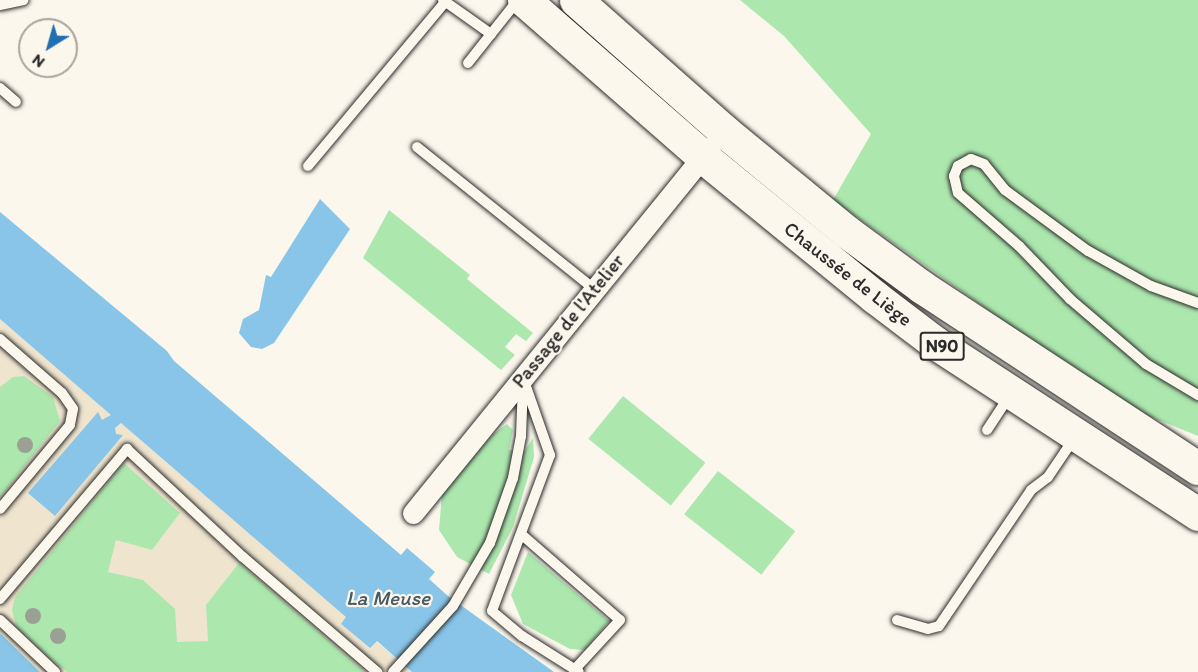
<!DOCTYPE html>
<html>
<head>
<meta charset="utf-8">
<style>
  body { margin:0 }
  #map { position:relative; width:1198px; height:672px; overflow:hidden; background:#fbf7ec; font-family:Itim,sans-serif }
  div>[style] { position:absolute }
  .built>* { inset:0; background:#efe4ce }
  .green>* { inset:0; background:#ace8ae; transform-origin:0 0 }
  .water>* { inset:0; background:#88c5e8 }
  .roads { filter:drop-shadow(0 0 2px #2b2b2b) drop-shadow(0 0 2px #2b2b2b) }
  .lane>* { height:10px; margin:-5px; padding:0 5px; transform-origin:5px; border-radius:5px; background:#fbf7ec }
  .street>* { height:21px; margin:-10.5px; padding:0 10.5px; transform-origin:10.5px; border-radius:10.5px; background:#fbf7ec }
  .primary>* { height:33px; margin:-16.5px; padding:0 16.5px; transform-origin:16.5px; border-radius:16.5px; background:#fbf7ec }
  .trees>* { width:16px; height:16px; margin:-8px; border-radius:50%; background:#9aa194 }
  span { translate:-50% -50%; white-space:nowrap; text-align:center; line-height:1.15; -webkit-text-stroke:4.5px #fbf7ec; paint-order:stroke }
  .shield-label span { padding:2px 4px; background:#fbf7ec; border:2px solid; border-radius:4px; -webkit-text-stroke-width:0 }
  .shield-label { font-size:18px; color:#2b2b2b; font-weight:700 }
  .street-label { font-size:20px; color:#2b2b2b }
  .water-label { font-size:21px; color:#475964; font-style:italic }
  .north { position:absolute; left:18px; top:18px; width:60px; height:60px; box-sizing:border-box; background:#fbf7ec; border:2px solid #a8a59f; border-radius:50%; rotate:217deg; font-size:16px; font-weight:700; line-height:24px; text-align:center; color:#2b2b2b }
  .north::after { content:''; display:block; margin:auto; width:21px; height:27px; background:#1f6fb2; clip-path:polygon(50% 0,100% 100%,50% 72%,0 100%) }
</style>
</head>
<body>
<div id="map">
  <div class="built">
    <i style="clip-path:polygon(0 319px,347px 617px,341px 624px,370px 648px,376px 641px,412px 672px,40px 672px,0 633px)"></i>
  </div>
  <div class="green">
    <i style="clip-path:polygon(740px 0,1198px 0,1198px 436px,1124px 406px,833px 200px,871px 134px,784px 36px)"></i>
    <i style="clip-path:polygon(389px 210px,470px 275px,467px 279px,533px 333px,526px 341px,516px 334px,505px 347px,515px 355px,501px 370px,363px 258px)"></i>
    <i style="clip-path:polygon(24px 376px,53px 397px,60px 421px,0 497px,0 387px,13px 377px)"></i>
    <i style="left:623px;top:396px;width:106px;height:55px;rotate:39deg"></i>
    <i style="clip-path:polygon(507px 424px,513px 430px,509px 450px,524px 452px,533px 438px,534px 457px,513px 527px,489px 574px,457px 557px,439px 530px,442px 494px,492px 435px)"></i>
    <i style="clip-path:polygon(124px 463px,180px 513px,152px 550px,116px 540px,108px 572px,143px 580px,175px 609px,177px 642px,208px 641px,206px 605px,239px 563px,365px 672px,67px 672px,48px 657px,16px 626px,12px 610px,15px 597px)"></i>
    <i style="left:718px;top:471px;width:98px;height:55px;rotate:38deg"></i>
    <i style="clip-path:polygon(528px 552px,609px 621px,585px 650px,570px 649px,523px 624px,511px 595px)"></i>
  </div>
  <div class="water">
    <i style="clip-path:polygon(320px 199px,350px 229px,274px 343px,262px 349px,251px 347px,239px 333px,243px 319px,259px 310px,266px 275px,271px 277px)"></i>
    <i style="clip-path:polygon(0 212px,167px 351px,174px 361px,401px 555px,407px 548px,435px 572px,429px 579px,448px 596px,554px 672px,412px 672px,377px 641px,370px 648px,341px 624px,346px 617px,121px 423px,115px 428px,116px 434px,123px 435px,55px 516px,28px 493px,98px 412px,102px 420px,111px 415px,0 319px)"></i>
    <i style="clip-path:polygon(0 633px,40px 672px,0 672px)"></i>
  </div>
  <div class="roads">
    <div class="lane">
      <i style="left:443px;top:0;width:59px;rotate:35.3deg"></i>
      <i style="left:0;top:5px;width:24px;rotate:-12deg"></i>
      <i style="left:468px;top:63px;width:80px;rotate:-51.6deg"></i>
      <i style="left:0;top:88px;width:21px;rotate:41deg"></i>
      <i style="left:417px;top:147px;width:227px;rotate:38.7deg"></i>
      <i style="left:308px;top:166px;width:214px;rotate:-50.1deg"></i>
      <i style="left:1198px;top:303px;width:50px;rotate:-160.1deg"></i>
      <i style="left:1151px;top:286px;width:72px;rotate:-150.9deg"></i>
      <i style="left:1088px;top:251px;width:103px;rotate:-143.7deg"></i>
      <i style="left:1005px;top:190px;width:33px;rotate:-129deg"></i>
      <i style="left:984px;top:164px;width:14px;rotate:-159deg"></i>
      <i style="left:971px;top:159px;width:15px;rotate:152deg"></i>
      <i style="left:958px;top:166px;width:11px;rotate:112deg"></i>
      <i style="left:954px;top:176px;width:17px;rotate:77deg"></i>
      <i style="left:958px;top:193px;width:81px;rotate:41deg"></i>
      <i style="left:1019px;top:246px;width:74px;rotate:46.1deg"></i>
      <i style="left:1070px;top:299px;width:100px;rotate:40.5deg"></i>
      <i style="left:1146px;top:364px;width:61px;rotate:30.8deg"></i>
      <i style="left:0;top:339px;width:82px;rotate:41.1deg"></i>
      <i style="left:62px;top:393px;width:19px;rotate:55deg"></i>
      <i style="left:73px;top:409px;width:16px;rotate:101deg"></i>
      <i style="left:70px;top:425px;width:109px;rotate:129.8deg"></i>
      <i style="left:523px;top:378px;width:82px;rotate:70.7deg"></i>
      <i style="left:550px;top:455px;width:166px;rotate:110.4deg"></i>
      <i style="left:492px;top:611px;width:39px;rotate:40deg"></i>
      <i style="left:522px;top:636px;width:67px;rotate:32.3deg"></i>
      <i style="left:987px;top:430px;width:42px;rotate:-56.7deg"></i>
      <i style="left:521px;top:534px;width:131px;rotate:41deg"></i>
      <i style="left:620px;top:620px;width:68px;rotate:132.6deg"></i>
      <i style="left:0;top:599px;width:197px;rotate:-49.7deg"></i>
      <i style="left:127px;top:449px;width:158px;rotate:43deg"></i>
      <i style="left:243px;top:557px;width:177px;rotate:40.6deg"></i>
      <i style="left:0;top:620px;width:76px;rotate:43.4deg"></i>
      <i style="left:897px;top:620px;width:32px;rotate:16deg"></i>
      <i style="left:928px;top:629px;width:11px;rotate:-15deg"></i>
      <i style="left:939px;top:626px;width:164px;rotate:-55.9deg"></i>
      <i style="left:1031px;top:490px;width:21px;rotate:-37deg"></i>
      <i style="left:1048px;top:477px;width:48px;rotate:-56deg"></i>
      <i style="left:393px;top:672px;width:89px;rotate:-47.7deg"></i>
      <i style="left:453px;top:606px;width:73px;rotate:-59.6deg"></i>
      <i style="left:490px;top:543px;width:69px;rotate:-70.5deg"></i>
      <i style="left:513px;top:478px;width:43px;rotate:-79.2deg"></i>
      <i style="left:521px;top:436px;width:52px;rotate:-87.8deg"></i>
    </div>
    <div class="street">
      <i style="left:413px;top:513px;width:471px;rotate:-50.9deg"></i>
    </div>
    <div class="primary">
      <i style="left:524px;top:0;width:237px;rotate:41.2deg"></i>
      <i style="left:702px;top:156px;width:223px;rotate:39.2deg"></i>
      <i style="left:875px;top:297px;width:74px;rotate:37.3deg"></i>
      <i style="left:934px;top:342px;width:315px;rotate:33.1deg"></i>
      <i style="left:576px;top:0;width:198px;rotate:41.5deg"></i>
      <i style="left:724px;top:131px;width:159px;rotate:39.4deg"></i>
      <i style="left:847px;top:232px;width:93px;rotate:36.3deg"></i>
      <i style="left:922px;top:287px;width:330px;rotate:33.3deg"></i>
    </div>
  </div>
  <div class="trees">
    <i style="left:25px;top:445px"></i>
    <i style="left:33px;top:616px"></i>
    <i style="left:58px;top:636px"></i>
  </div>
  <div class="shield-label">
    <span style="left:942px;top:346px">N90</span>
  </div>
  <div class="street-label">
    <span style="left:848px;top:274px;rotate:38deg">Chaussée de Liège</span>
    <span style="left:568px;top:321px;rotate:-51deg">Passage de l'Atelier</span>
  </div>
  <div class="water-label">
    <span style="left:388px;top:598px">La Meuse</span>
  </div>
  <div class="north">N</div>
</div>
</body>
</html>
